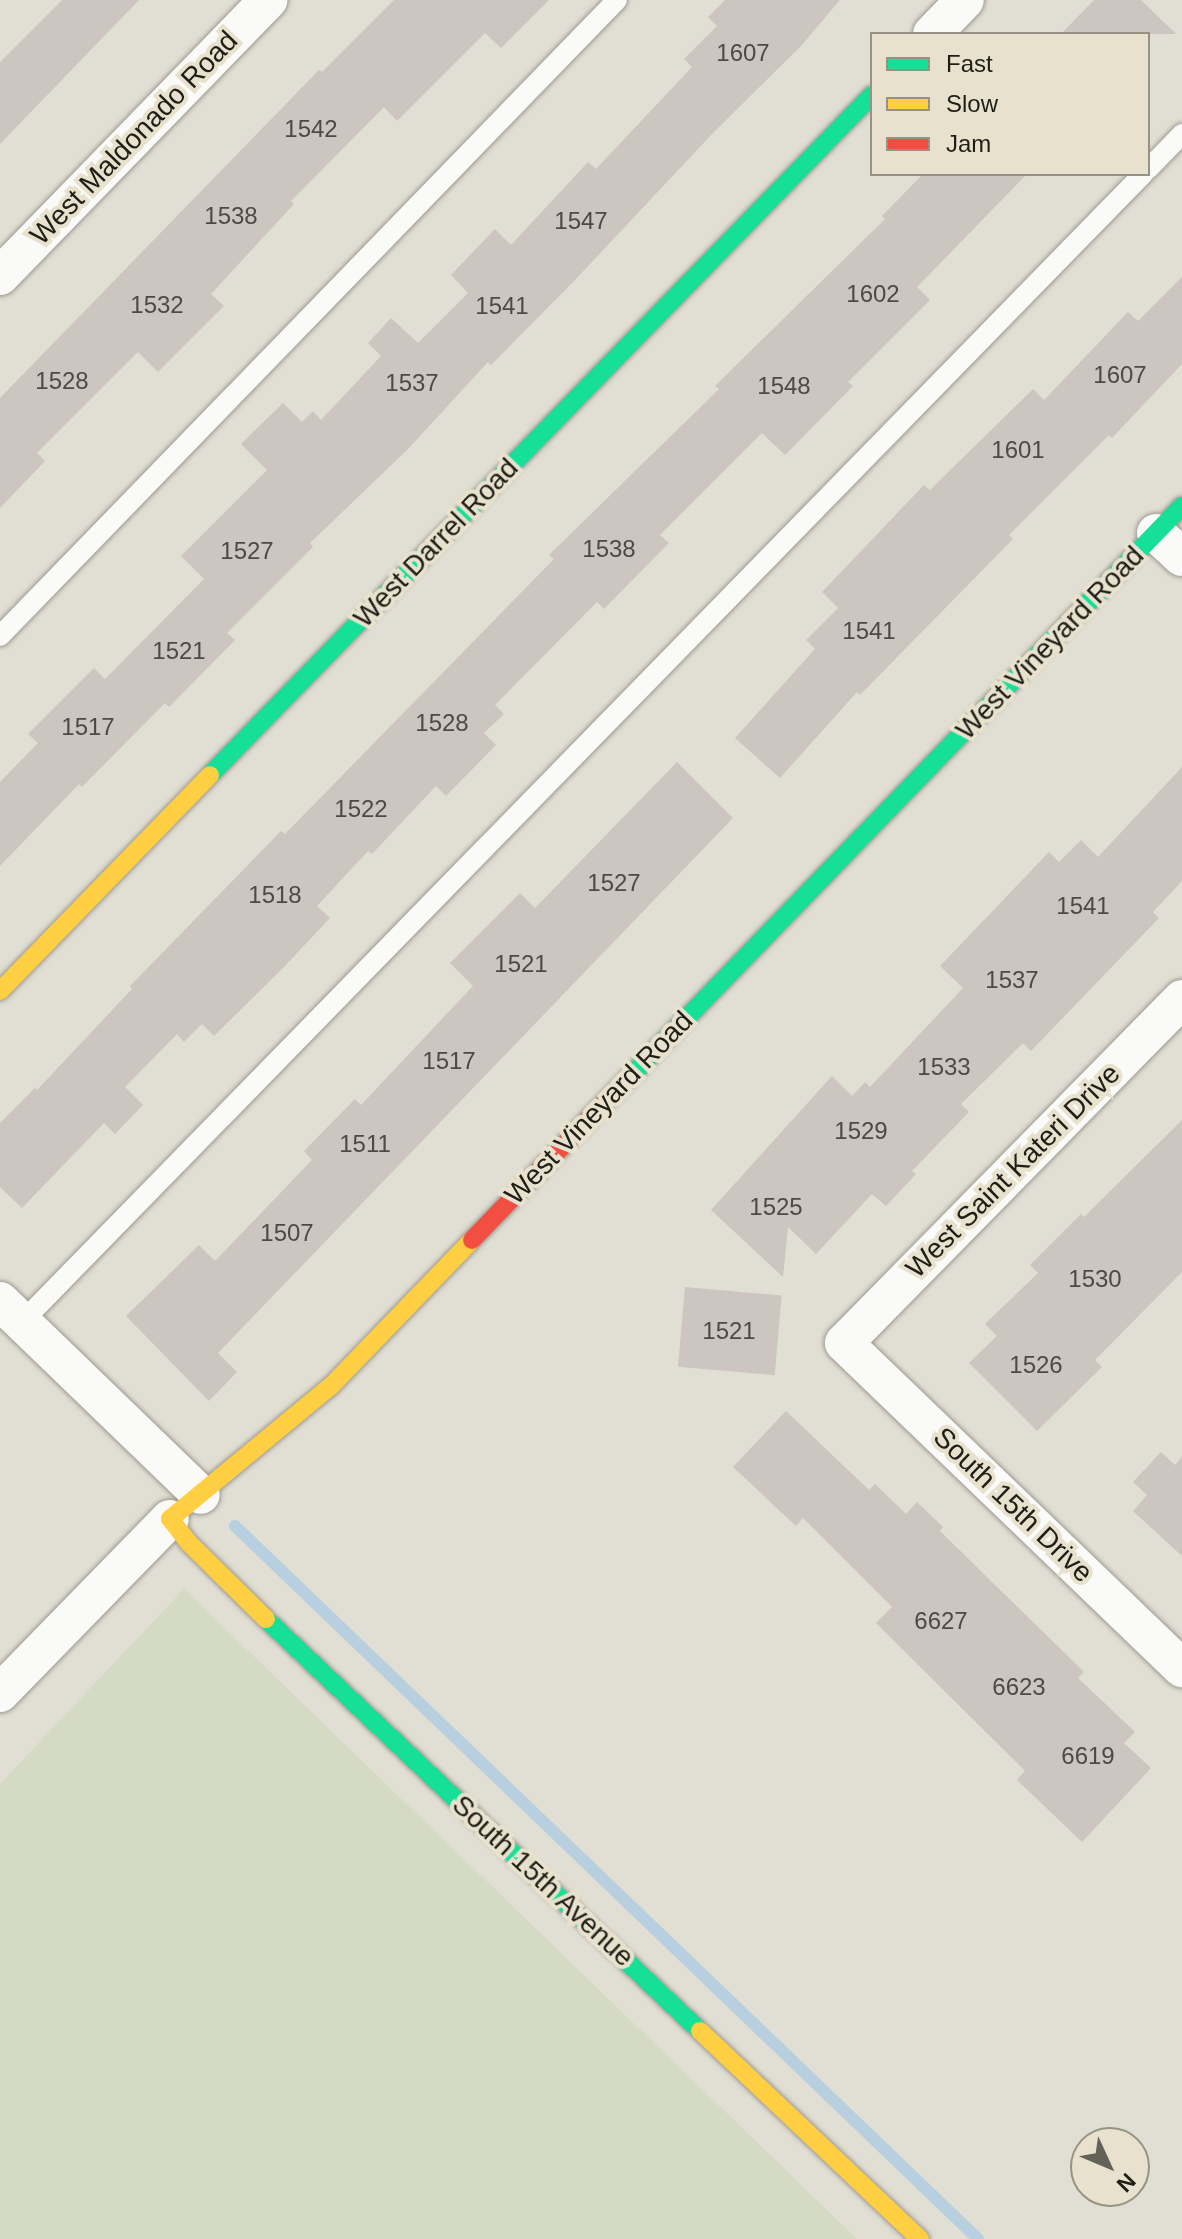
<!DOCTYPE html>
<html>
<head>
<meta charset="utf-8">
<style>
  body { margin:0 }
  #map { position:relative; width:1182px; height:2239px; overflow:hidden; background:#e1ded3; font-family:Helvetica,sans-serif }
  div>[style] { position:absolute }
  .green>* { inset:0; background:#d4dac4 }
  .stream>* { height:12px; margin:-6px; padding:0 6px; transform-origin:6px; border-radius:6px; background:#b8cfe0 }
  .building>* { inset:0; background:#ccc5c0; transform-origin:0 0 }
  .roads { filter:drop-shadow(0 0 2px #9d9a92) drop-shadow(0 0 2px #9d9a92) }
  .lane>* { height:20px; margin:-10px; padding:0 10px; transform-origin:10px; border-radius:10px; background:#fafaf8 }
  .street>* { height:38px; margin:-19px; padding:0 19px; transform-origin:19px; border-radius:19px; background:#fafaf8 }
  .fast>* { height:18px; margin:-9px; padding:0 9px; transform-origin:9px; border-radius:9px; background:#16e098 }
  .slow>* { height:18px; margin:-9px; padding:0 9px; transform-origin:9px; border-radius:9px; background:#ffcf43 }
  .jam>* { height:18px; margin:-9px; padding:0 9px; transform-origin:9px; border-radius:9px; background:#f24e42 }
  span { translate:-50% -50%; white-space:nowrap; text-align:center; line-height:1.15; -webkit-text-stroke:8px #e7e1cd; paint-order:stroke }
  .number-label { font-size:24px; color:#4d4a43 }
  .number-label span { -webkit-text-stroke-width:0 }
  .street-label { font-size:28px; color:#1f1d16 }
  .legend { position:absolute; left:870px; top:32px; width:280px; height:144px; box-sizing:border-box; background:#e7e1cd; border:2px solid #979384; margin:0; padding:10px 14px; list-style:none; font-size:24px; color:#1f1d16 }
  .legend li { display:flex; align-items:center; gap:16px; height:40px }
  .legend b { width:40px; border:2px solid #979384 }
  .north { position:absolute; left:1070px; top:2127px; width:80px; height:80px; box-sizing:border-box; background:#e7e1cd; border:2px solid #979384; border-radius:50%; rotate:134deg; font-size:22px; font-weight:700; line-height:32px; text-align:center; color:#1f1d16 }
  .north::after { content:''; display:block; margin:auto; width:28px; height:36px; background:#636158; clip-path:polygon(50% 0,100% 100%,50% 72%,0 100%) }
</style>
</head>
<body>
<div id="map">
  <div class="green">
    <i style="clip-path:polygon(184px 1589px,857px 2239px,0 2239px,0 1784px)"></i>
  </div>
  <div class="stream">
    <i style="left:235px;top:1526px;width:1030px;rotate:43.82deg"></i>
  </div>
  <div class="building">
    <i style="clip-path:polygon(62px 0,139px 0,0 144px,0 62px)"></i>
    <i style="clip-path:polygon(394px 0,549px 0,501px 48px,485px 33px,397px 121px,384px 107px,291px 201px,294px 204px,211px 294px,224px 306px,158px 372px,138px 352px,37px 453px,45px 461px,0 508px,0 398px,319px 70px,322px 72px)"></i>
    <i style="clip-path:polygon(725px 0,840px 0,801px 46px,713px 133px,574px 281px,491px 365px,488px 362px,408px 449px,310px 543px,313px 547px,227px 633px,235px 640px,169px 707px,165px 703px,82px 787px,79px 784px,0 866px,0 782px,38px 743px,28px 734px,94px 668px,105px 679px,204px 579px,181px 556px,267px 470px,241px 444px,283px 403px,302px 422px,313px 411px,321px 420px,381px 356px,368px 343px,391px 318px,418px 343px,468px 293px,451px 275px,495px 229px,511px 245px,588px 162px,596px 169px,692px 67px,684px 59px,717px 26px,708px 17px)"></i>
    <i style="clip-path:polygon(1094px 0,1141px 0,1176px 34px,1061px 34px)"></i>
    <i style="clip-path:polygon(923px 174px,1027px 174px,917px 287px,930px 300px,848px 382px,853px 386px,785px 455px,762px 433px,660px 535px,669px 543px,604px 609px,597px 602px,495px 705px,504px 714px,484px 733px,496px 745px,446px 796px,436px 786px,372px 854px,368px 851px,317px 906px,330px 918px,283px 968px,214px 1036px,202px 1024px,184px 1042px,177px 1034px,125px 1087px,143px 1105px,115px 1134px,104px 1123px,22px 1208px,0 1187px,0 1123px,35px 1088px,37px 1090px,132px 989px,130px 986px,281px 831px,285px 834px,554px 559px,549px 555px,719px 389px,715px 386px,885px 219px,882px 216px)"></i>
    <i style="clip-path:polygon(1182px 277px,1182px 364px,1112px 438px,1109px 435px,1009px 535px,1013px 539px,860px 695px,857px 692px,780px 778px,735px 738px,815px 649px,806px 640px,838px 608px,822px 592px,924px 485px,930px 490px,1033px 389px,1044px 400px,1128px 312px,1138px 321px)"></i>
    <i style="clip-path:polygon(677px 762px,733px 818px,218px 1353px,237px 1372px,209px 1401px,126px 1316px,199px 1245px,215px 1261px,312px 1160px,304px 1151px,355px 1099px,361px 1105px,473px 986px,450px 963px,520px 893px,535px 908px)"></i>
    <i style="clip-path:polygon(1182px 767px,1182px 881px,1153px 912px,1159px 918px,1031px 1051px,1023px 1043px,961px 1104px,969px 1112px,912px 1171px,916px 1174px,886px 1206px,872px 1194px,816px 1254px,788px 1227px,783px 1277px,711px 1210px,832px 1076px,852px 1096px,865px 1082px,870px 1087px,963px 988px,940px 966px,1049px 852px,1059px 862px,1081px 840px,1098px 857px)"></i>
    <i style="clip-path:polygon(1182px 1120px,1182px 1272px,1095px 1360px,1102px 1367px,1037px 1431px,969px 1363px,997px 1336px,985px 1324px,1038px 1273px,1030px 1265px,1081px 1214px,1084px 1217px)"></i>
    <i style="left:685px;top:1287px;width:97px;height:80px;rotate:5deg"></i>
    <i style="clip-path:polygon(786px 1411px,869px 1490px,875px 1484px,906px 1514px,917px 1502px,943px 1527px,940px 1531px,1084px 1672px,1078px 1678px,1135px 1732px,1124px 1743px,1151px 1768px,1082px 1842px,1017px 1780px,1025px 1771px,876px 1623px,892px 1607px,803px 1518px,796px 1526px,733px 1467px)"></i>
    <i style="clip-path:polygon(1161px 1452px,1175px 1465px,1182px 1457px,1182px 1556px,1133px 1511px,1147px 1495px,1133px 1482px)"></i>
  </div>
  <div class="roads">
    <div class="lane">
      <i style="left:1148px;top:169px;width:49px;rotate:-45.8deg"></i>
      <i style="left:0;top:636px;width:886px;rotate:-45.87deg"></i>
      <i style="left:22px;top:1322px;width:1605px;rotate:-45.68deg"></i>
    </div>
    <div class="street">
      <i style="left:932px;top:34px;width:47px;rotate:-45.9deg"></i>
      <i style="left:0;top:276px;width:385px;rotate:-45.8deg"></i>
      <i style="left:1156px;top:533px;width:35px;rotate:43deg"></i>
      <i style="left:1182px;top:999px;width:482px;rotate:134.5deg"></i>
      <i style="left:844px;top:1343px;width:469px;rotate:43.9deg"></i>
      <i style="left:0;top:1301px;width:279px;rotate:44deg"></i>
      <i style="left:0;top:1693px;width:243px;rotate:-45.7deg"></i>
    </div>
    <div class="fast">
      <i style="left:210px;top:775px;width:949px;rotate:-45.77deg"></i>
      <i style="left:616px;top:1091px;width:814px;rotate:-45.95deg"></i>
      <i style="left:266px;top:1619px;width:598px;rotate:43.51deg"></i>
    </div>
    <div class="slow">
      <i style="left:0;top:991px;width:301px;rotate:-45.8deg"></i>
      <i style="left:266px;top:1619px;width:108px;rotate:-135.4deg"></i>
      <i style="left:189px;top:1543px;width:31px;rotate:-128deg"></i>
      <i style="left:170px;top:1519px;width:209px;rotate:-39.6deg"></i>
      <i style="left:331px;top:1386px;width:203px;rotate:-46deg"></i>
      <i style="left:700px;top:2031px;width:303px;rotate:43.4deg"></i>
    </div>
    <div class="jam">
      <i style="left:472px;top:1240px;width:207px;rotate:-46deg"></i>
    </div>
  </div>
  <div class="number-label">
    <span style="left:743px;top:53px">1607</span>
    <span style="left:311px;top:129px">1542</span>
    <span style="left:231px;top:216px">1538</span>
    <span style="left:581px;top:221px">1547</span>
    <span style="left:873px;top:294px">1602</span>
    <span style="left:157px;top:305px">1532</span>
    <span style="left:502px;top:306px">1541</span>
    <span style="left:1120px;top:375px">1607</span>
    <span style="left:62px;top:381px">1528</span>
    <span style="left:412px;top:383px">1537</span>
    <span style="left:784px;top:386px">1548</span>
    <span style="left:1018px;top:450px">1601</span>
    <span style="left:609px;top:549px">1538</span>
    <span style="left:247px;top:551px">1527</span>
    <span style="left:869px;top:631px">1541</span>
    <span style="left:179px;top:651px">1521</span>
    <span style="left:442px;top:723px">1528</span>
    <span style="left:88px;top:727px">1517</span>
    <span style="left:361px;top:809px">1522</span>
    <span style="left:614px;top:883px">1527</span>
    <span style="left:275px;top:895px">1518</span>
    <span style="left:1083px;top:906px">1541</span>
    <span style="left:521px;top:964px">1521</span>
    <span style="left:1012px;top:980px">1537</span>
    <span style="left:449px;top:1061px">1517</span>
    <span style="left:944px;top:1067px">1533</span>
    <span style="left:861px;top:1131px">1529</span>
    <span style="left:365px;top:1144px">1511</span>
    <span style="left:776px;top:1207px">1525</span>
    <span style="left:287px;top:1233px">1507</span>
    <span style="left:1095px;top:1279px">1530</span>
    <span style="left:729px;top:1331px">1521</span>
    <span style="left:1036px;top:1365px">1526</span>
    <span style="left:941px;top:1621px">6627</span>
    <span style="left:1019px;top:1687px">6623</span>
    <span style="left:1088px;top:1756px">6619</span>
  </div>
  <div class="street-label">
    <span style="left:134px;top:138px;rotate:-46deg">West Maldonado Road</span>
    <span style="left:436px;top:543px;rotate:-46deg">West Darrel Road</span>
    <span style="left:1050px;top:643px;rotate:-46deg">West Vineyard Road</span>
    <span style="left:599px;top:1108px;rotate:-46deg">West Vineyard Road</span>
    <span style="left:1013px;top:1171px;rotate:-45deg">West Saint Kateri Drive</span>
    <span style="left:1013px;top:1505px;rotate:44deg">South 15th Drive</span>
    <span style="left:543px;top:1881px;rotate:43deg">South 15th Avenue</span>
  </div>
  <ul class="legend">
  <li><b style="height:10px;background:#16e098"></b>Fast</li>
  <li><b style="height:10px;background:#ffcf43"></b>Slow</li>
  <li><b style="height:10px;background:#f24e42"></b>Jam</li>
  </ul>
  <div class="north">N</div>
</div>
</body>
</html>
